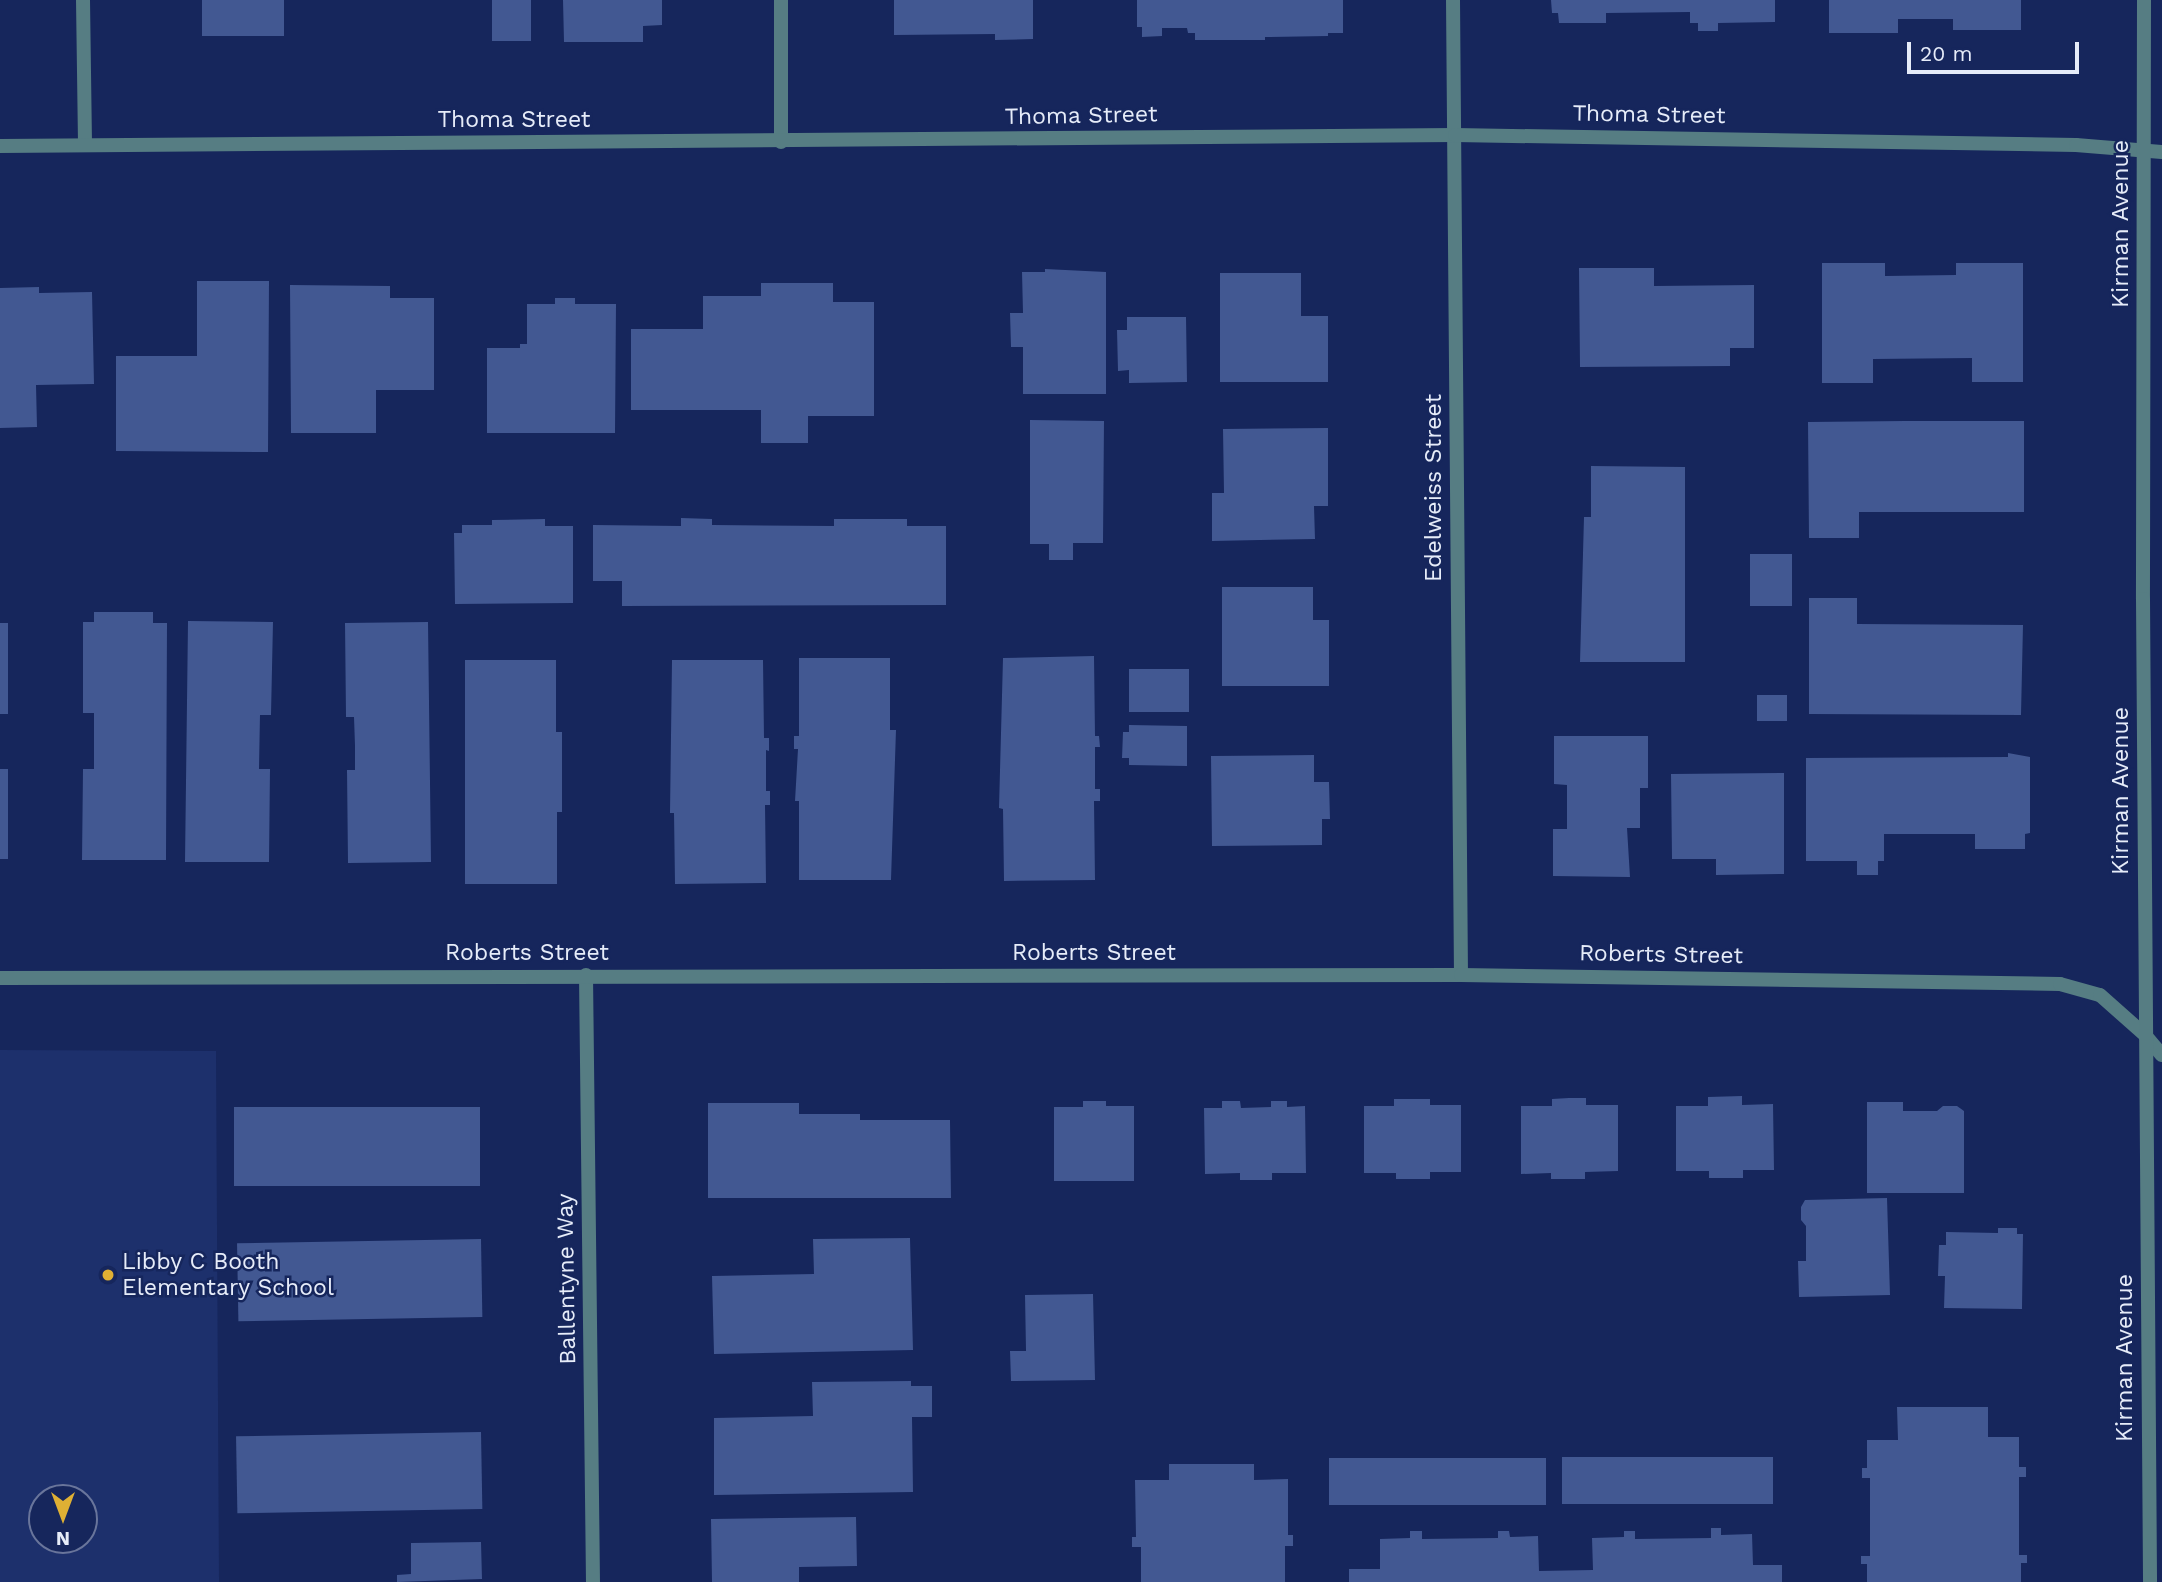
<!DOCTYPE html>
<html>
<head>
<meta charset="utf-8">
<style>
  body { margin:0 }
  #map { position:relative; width:2162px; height:1582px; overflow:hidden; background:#16265c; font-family:"Work Sans",sans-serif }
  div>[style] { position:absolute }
  .built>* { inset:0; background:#1d306c }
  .building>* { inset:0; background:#425892; transform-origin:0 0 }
  .minor>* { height:14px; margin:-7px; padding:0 7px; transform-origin:7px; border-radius:7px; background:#567d83 }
  .tertiary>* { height:14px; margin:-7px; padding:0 7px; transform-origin:7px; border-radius:7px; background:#567d83 }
  .dots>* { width:19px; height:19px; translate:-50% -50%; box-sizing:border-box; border:4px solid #16265c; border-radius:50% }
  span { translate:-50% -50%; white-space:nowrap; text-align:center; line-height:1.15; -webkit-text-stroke:5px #16265c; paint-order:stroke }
  .street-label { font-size:23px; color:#e6ecf9 }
  .poi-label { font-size:23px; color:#e6ecf9 }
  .left { translate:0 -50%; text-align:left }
  .north { position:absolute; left:28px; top:1484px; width:70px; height:70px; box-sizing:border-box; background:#16265c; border:2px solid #69759b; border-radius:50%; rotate:180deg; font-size:19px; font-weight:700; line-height:28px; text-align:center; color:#e6ecf9 }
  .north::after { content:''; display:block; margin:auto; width:24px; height:32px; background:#dfb034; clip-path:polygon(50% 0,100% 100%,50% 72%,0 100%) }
  .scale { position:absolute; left:1907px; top:42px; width:172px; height:32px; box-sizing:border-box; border:4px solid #e6ecf9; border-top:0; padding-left:9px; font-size:21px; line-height:24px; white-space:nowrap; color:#e6ecf9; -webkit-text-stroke:5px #16265c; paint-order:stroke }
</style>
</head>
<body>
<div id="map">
  <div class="built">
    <i style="clip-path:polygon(evenodd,0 1050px,216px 1051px,219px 1582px,0 1582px,0 1050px,42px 1498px,84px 1498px,84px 1540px,42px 1540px,42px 1498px)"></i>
  </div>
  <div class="building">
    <i style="left:202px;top:0;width:82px;height:36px"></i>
    <i style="left:492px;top:0;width:39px;height:41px"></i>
    <i style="clip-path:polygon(563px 0,662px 0,662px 25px,643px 26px,643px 42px,564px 42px)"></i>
    <i style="clip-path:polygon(894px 0,1033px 0,1033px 39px,995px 40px,995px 34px,894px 35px)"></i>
    <i style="clip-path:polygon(1137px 0,1343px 0,1343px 33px,1328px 33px,1328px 36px,1265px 37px,1265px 40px,1195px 40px,1195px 33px,1188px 33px,1187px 28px,1162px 28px,1162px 36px,1142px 37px,1142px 27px,1137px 27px)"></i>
    <i style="clip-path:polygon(1551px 0,1775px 0,1775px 22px,1718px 23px,1718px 31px,1698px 31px,1698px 23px,1690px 23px,1690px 12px,1606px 13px,1606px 23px,1559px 23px,1558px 13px,1552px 13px)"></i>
    <i style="clip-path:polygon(1829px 0,2021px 0,2021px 30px,1953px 30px,1953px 19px,1898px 19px,1898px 33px,1829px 33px)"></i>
    <i style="clip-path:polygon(1822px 263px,1885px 263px,1885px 276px,1956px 275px,1956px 263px,2023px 263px,2023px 382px,1972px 382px,1972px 358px,1873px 359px,1873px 383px,1822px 383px)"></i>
    <i style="clip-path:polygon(1579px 268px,1654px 268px,1654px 286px,1754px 285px,1754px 348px,1730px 348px,1730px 366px,1580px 367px)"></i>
    <i style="clip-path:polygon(1045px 269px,1106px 272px,1106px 394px,1023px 394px,1023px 347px,1011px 347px,1010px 313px,1023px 313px,1022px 272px,1045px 272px)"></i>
    <i style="clip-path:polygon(1220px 273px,1301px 273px,1301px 316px,1328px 316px,1328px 382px,1220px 382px)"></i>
    <i style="clip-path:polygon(197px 281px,269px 281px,268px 452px,116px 451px,116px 356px,197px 356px)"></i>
    <i style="clip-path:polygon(761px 283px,833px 283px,833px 302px,874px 302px,874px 416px,808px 416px,808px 443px,761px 443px,761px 410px,631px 410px,631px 329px,703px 329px,703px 296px,761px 296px)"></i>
    <i style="clip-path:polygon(290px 285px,390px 286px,390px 298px,434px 298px,434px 390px,376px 390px,376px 433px,291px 433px)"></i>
    <i style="clip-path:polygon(39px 287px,39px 293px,92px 292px,94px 384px,36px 385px,37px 427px,0 428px,0 288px)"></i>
    <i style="clip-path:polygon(555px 298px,575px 298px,575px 304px,616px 304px,615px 433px,487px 433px,487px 348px,520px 348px,520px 344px,527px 344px,527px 304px,555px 304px)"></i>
    <i style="clip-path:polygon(1127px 317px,1186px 317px,1187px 382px,1129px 383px,1129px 370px,1118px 371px,1117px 330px,1127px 330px)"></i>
    <i style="clip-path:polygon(1030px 420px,1104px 421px,1103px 543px,1073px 543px,1073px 560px,1049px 560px,1049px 544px,1030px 544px)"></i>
    <i style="clip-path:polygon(1905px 421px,2024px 421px,2024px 512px,1859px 512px,1859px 538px,1809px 538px,1808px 422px)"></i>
    <i style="clip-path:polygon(1328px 428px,1328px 506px,1314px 506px,1315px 539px,1212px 541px,1212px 493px,1224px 493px,1223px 429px)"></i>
    <i style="clip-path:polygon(1591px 466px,1685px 467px,1685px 662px,1580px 662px,1584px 517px,1591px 517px)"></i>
    <i style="clip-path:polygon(681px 518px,712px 519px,712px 525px,834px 526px,834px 519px,907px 519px,907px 526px,946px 526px,946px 605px,622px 606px,622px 581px,593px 581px,593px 525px,681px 526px)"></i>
    <i style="clip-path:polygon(545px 519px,545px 526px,573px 526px,573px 603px,455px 604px,454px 533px,462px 533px,462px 525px,492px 525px,492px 520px)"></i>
    <i style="left:1750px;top:554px;width:42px;height:52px"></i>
    <i style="clip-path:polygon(1222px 587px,1313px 587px,1313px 620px,1329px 620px,1329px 686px,1222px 686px)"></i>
    <i style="clip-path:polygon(1809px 598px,1857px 598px,1857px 624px,2023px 625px,2021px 715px,1809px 714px)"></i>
    <i style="clip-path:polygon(94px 612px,153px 612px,153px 623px,167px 623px,166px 860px,82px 860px,83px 769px,94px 769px,94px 713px,83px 713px,83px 622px,94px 622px)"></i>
    <i style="clip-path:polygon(188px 621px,273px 622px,271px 715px,260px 715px,259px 769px,270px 769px,269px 862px,185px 862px)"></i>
    <i style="clip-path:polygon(428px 622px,431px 862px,348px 863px,347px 770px,355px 770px,355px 746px,354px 717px,346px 717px,345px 623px)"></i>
    <i style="left:0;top:623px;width:8px;height:91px"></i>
    <i style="clip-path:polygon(1094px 656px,1095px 736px,1099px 736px,1100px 747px,1095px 747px,1095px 789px,1100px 789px,1100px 801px,1094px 801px,1095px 880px,1004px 881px,1003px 809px,999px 808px,1003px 658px)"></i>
    <i style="clip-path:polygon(799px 658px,890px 658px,890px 730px,896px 730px,891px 880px,799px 880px,799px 801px,795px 801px,798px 749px,794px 749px,794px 736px,799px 736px)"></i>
    <i style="clip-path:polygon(465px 660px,556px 660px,556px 732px,562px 732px,562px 812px,557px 812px,557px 884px,465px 884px)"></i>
    <i style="clip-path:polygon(672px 660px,763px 660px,764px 738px,769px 738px,769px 751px,766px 750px,766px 791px,770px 791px,770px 805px,765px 805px,766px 883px,675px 884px,674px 813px,670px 813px)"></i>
    <i style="left:1129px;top:669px;width:60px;height:43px"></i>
    <i style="left:1757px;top:695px;width:30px;height:26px"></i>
    <i style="clip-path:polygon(1129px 725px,1187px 726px,1187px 766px,1129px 765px,1129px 758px,1122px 758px,1123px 732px,1129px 732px)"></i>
    <i style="clip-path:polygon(1554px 736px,1648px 736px,1648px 788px,1640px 788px,1640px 828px,1627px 828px,1630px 877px,1553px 876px,1553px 829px,1567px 829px,1567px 785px,1554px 784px)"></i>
    <i style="clip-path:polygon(2008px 753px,2030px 757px,2030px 833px,2025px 834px,2025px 849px,1975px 849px,1975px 834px,1884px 834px,1884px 861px,1878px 861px,1878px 875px,1857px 875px,1857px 861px,1806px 861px,1806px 758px,2008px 757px)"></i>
    <i style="clip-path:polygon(1314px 755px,1314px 782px,1329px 782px,1330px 819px,1322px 819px,1322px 845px,1212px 846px,1211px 756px)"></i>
    <i style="left:0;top:769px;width:8px;height:90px"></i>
    <i style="clip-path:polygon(1784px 773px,1784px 874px,1716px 875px,1716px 859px,1672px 859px,1671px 774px)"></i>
    <i style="clip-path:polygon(1742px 1096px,1742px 1105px,1773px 1104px,1774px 1170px,1743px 1170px,1743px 1178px,1709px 1178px,1709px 1171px,1676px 1171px,1676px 1106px,1708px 1106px,1708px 1097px)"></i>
    <i style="clip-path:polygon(1569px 1098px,1586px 1098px,1586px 1105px,1618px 1105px,1618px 1171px,1585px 1172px,1585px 1179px,1551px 1179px,1551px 1173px,1521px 1174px,1521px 1106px,1552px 1106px,1552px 1099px)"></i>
    <i style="clip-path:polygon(1394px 1099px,1430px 1099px,1430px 1105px,1461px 1105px,1461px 1172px,1430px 1172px,1430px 1179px,1396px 1179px,1396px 1173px,1364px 1173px,1364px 1106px,1394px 1106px)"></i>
    <i style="clip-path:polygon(1083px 1101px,1106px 1101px,1106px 1106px,1134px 1106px,1134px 1181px,1054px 1181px,1054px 1107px,1083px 1107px)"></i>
    <i style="clip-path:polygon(1222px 1101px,1240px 1101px,1241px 1108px,1271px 1107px,1271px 1101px,1287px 1101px,1287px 1107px,1305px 1106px,1306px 1173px,1272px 1173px,1272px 1180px,1240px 1180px,1240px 1173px,1205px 1174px,1204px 1108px,1222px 1108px)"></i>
    <i style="clip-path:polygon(1867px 1102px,1903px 1102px,1903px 1111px,1937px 1111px,1943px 1106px,1957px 1106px,1964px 1111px,1964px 1193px,1867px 1193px)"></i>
    <i style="clip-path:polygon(708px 1103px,799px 1103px,799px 1114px,860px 1114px,860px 1120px,950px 1120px,951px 1198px,708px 1198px)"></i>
    <i style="left:480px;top:1107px;width:79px;height:246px;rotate:90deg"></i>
    <i style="clip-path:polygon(1887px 1198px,1890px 1295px,1799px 1297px,1798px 1261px,1806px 1261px,1806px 1226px,1801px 1220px,1801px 1207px,1805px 1200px)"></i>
    <i style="clip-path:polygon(1998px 1228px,2017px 1228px,2017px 1234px,2023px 1234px,2022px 1309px,1944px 1308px,1945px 1276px,1938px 1276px,1939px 1245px,1946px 1245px,1946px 1232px,1998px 1233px)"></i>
    <i style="clip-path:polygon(910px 1238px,913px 1350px,714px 1354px,712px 1276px,814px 1274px,813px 1239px)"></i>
    <i style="left:481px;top:1239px;width:78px;height:244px;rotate:89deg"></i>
    <i style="clip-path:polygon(1093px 1294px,1095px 1380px,1011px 1381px,1010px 1351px,1026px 1351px,1025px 1295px)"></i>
    <i style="clip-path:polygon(911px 1381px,911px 1386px,932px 1386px,932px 1417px,912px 1417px,913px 1492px,714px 1495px,714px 1418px,813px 1416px,812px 1382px)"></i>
    <i style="clip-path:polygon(1897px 1407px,1988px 1407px,1988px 1437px,2019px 1437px,2019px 1467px,2026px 1467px,2026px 1477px,2019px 1477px,2019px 1555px,2027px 1555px,2027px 1563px,2021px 1563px,2021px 1582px,1867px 1582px,1867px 1564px,1861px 1564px,1861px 1556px,1870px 1556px,1870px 1478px,1862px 1478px,1862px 1468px,1867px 1468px,1867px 1440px,1898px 1440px)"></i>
    <i style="left:481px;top:1432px;width:77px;height:245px;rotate:89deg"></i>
    <i style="left:1773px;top:1457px;width:47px;height:211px;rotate:90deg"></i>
    <i style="left:1546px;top:1458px;width:47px;height:217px;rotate:90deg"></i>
    <i style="clip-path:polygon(1169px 1464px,1254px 1464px,1254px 1480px,1288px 1479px,1288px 1535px,1293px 1535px,1293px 1546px,1285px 1546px,1285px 1582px,1141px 1582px,1141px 1547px,1132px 1547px,1132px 1537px,1136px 1537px,1135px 1480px,1169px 1480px)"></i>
    <i style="clip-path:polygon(856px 1517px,857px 1566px,799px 1567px,799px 1582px,712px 1582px,711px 1519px)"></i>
    <i style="clip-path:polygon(1711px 1528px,1721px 1528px,1721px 1535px,1752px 1534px,1753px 1565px,1782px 1565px,1782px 1582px,1349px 1582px,1349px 1569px,1380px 1569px,1380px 1539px,1410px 1538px,1410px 1531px,1422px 1531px,1422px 1539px,1498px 1538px,1498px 1531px,1509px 1531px,1510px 1537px,1538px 1536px,1539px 1571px,1593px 1570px,1592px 1538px,1624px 1537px,1624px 1531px,1635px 1531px,1635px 1539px,1711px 1538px)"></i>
    <i style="clip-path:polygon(481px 1542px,482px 1579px,397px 1582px,397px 1575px,411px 1574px,411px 1543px)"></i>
  </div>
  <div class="minor">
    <i style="left:83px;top:0;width:145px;rotate:89.2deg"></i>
    <i style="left:781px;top:0;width:142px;rotate:90deg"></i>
    <i style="left:1453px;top:0;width:975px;rotate:89.53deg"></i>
    <i style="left:0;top:146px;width:1455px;rotate:-0.43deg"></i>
    <i style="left:1455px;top:135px;width:621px;rotate:0.92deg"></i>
    <i style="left:2076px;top:145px;width:86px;rotate:4.7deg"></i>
    <i style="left:586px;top:975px;width:607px;rotate:89.34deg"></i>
    <i style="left:0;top:978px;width:1461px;rotate:-0.12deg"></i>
    <i style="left:1461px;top:975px;width:599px;rotate:0.86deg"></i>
    <i style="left:2060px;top:984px;width:41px;rotate:15.4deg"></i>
    <i style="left:2100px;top:995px;width:60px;rotate:41.6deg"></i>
    <i style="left:2145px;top:1035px;width:26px;rotate:50deg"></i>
  </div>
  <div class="tertiary">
    <i style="left:2144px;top:0;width:599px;rotate:90.1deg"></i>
    <i style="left:2143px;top:599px;width:983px;rotate:89.59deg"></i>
  </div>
  <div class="dots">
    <i style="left:108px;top:1275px;background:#dfb034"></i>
  </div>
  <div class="street-label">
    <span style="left:1649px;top:115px;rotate:1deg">Thoma Street</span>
    <span style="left:1081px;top:116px;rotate:-1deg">Thoma Street</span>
    <span style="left:514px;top:120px">Thoma Street</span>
    <span style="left:2121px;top:224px;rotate:-90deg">Kirman Avenue</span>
    <span style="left:1434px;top:488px;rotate:-90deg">Edelweiss Street</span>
    <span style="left:2121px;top:791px;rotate:-90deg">Kirman Avenue</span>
    <span style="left:527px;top:953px">Roberts Street</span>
    <span style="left:1094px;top:953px">Roberts Street</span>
    <span style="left:1661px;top:955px;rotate:1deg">Roberts Street</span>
    <span style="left:567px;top:1279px;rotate:-91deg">Ballentyne Way</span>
    <span style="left:2125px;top:1358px;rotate:-90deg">Kirman Avenue</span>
  </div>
  <div class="poi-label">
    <span class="left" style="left:122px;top:1275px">Libby C Booth<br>Elementary School</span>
  </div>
  <div class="north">N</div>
  <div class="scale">20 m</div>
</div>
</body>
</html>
